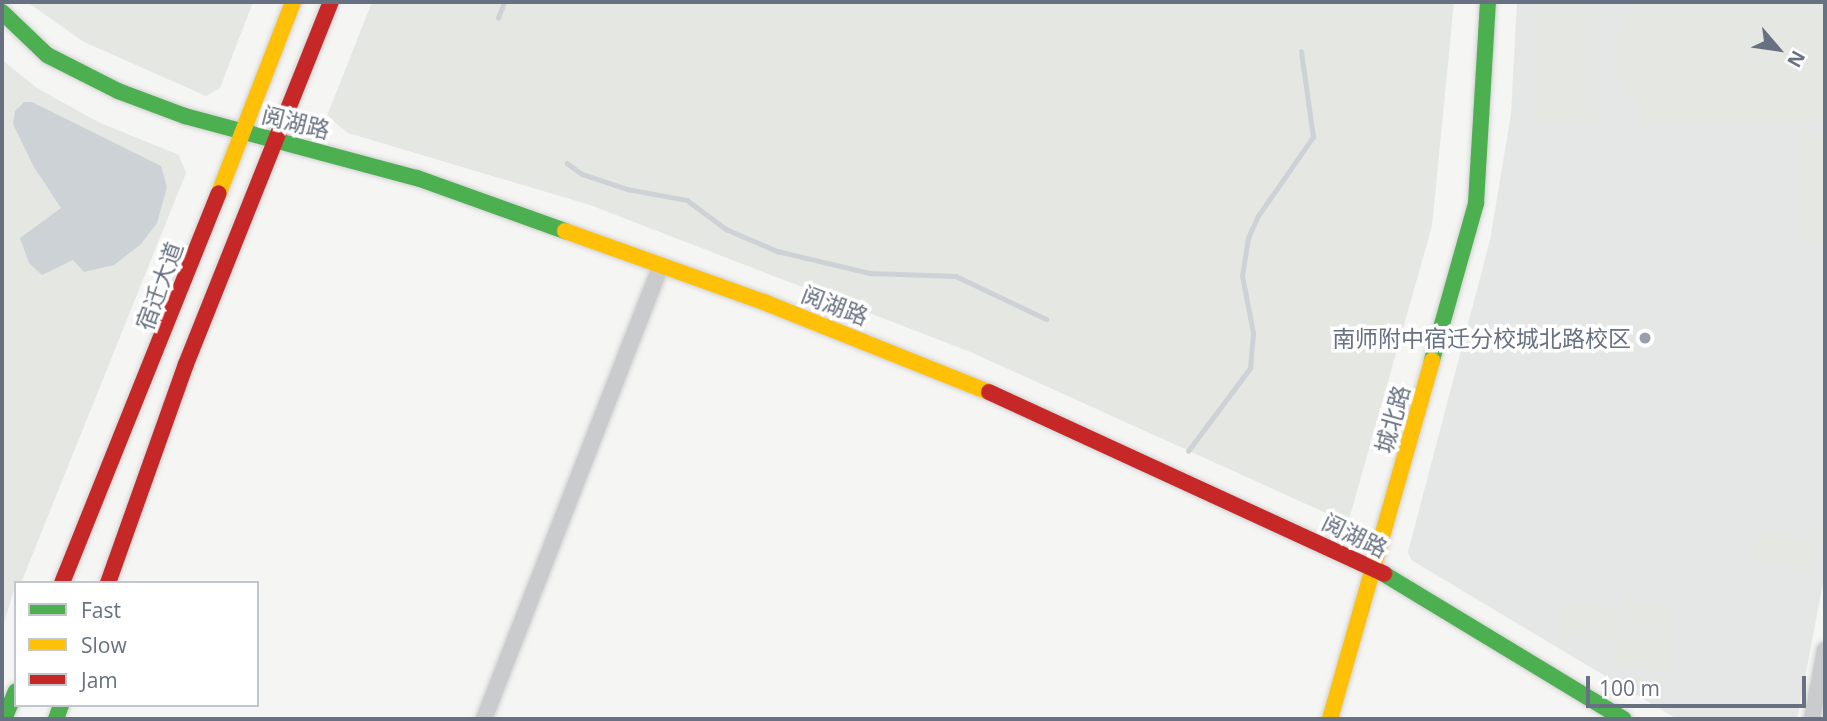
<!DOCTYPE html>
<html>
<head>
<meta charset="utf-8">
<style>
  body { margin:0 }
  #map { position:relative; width:1827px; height:721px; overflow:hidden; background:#f5f5f4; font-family:"Open Sans","Noto Sans SC",sans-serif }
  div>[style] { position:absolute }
  .built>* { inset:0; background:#e5e6e6 }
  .green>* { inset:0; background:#e4e7e2; transform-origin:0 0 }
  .water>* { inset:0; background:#ccd2d6 }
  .stream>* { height:4.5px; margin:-2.25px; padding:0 2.25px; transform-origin:2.25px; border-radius:2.25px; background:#ccd2d6 }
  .roads { filter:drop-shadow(0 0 2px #d1d1d2) drop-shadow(0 0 2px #d1d1d2) }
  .street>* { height:16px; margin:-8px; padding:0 8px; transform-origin:8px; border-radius:8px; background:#cacbcd }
  .fast>* { height:16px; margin:-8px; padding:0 8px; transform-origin:8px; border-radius:8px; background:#4caf50 }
  .slow>* { height:16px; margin:-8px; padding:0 8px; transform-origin:8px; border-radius:8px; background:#ffc107 }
  .jam>* { height:16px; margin:-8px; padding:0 8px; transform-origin:8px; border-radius:8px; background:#c62828 }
  .dots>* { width:19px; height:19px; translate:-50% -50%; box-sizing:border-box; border:4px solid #fff; border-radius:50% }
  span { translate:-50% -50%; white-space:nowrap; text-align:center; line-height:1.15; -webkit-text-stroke:7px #fff; paint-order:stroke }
  .street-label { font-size:23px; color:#677181 }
  .poi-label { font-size:23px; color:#677181 }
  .right { translate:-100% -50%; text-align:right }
  .frame { position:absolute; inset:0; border:4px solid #677181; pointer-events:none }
  .legend { position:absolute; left:14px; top:581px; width:245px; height:126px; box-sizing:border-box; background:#fff; border:2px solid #c2c6cd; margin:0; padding:9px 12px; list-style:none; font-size:21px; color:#677181 }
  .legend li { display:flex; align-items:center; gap:14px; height:35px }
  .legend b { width:35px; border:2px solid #c2c6cd }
  .north { position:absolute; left:1743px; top:14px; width:70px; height:70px; -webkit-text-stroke:5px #fff; paint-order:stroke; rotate:119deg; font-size:19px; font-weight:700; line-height:28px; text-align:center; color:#677181 }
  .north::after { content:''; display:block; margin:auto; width:24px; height:32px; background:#677181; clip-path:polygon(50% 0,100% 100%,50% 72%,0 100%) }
  .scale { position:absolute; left:1586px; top:676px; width:220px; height:32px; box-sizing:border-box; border:4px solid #677181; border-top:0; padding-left:9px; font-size:21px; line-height:24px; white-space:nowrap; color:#677181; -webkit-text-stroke:5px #fff; paint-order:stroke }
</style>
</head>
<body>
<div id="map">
  <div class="built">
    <i style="clip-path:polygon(1517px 2px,1825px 2px,1825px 573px,1797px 719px,1677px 719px,1411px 560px,1408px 552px,1490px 240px,1511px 114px)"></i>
  </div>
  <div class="green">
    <i style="clip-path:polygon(27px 2px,253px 2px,220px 88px,206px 96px,84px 42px)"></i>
    <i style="clip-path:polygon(372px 2px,1454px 2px,1432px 226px,1348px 523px,973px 353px,590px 205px,348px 133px,327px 116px)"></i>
    <i style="left:1533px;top:2px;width:65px;height:121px"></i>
    <i style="clip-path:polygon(1632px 2px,1825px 2px,1825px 121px,1640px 122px,1641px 108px,1620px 86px,1614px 67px,1614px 37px)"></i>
    <i style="clip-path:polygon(2px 60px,37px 88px,98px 122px,179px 155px,186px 173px,21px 583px,16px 583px,2px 629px)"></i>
    <i style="left:1825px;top:134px;width:111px;height:23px;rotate:90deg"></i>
    <i style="left:1760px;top:529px;width:56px;height:34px;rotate:9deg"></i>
    <i style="left:1623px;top:597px;width:56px;height:33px;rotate:10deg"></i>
    <i style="left:1566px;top:598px;width:55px;height:34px;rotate:10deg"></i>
    <i style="left:1617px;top:632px;width:56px;height:33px;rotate:9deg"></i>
  </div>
  <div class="water">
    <i style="clip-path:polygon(24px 102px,32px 102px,161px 166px,167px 187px,157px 223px,141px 244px,114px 265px,84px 272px,73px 260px,42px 275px,29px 263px,20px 238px,61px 208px,34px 167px,13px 124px,15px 111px)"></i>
  </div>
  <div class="stream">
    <i style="left:498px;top:18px;width:17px;rotate:-69deg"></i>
    <i style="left:567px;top:163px;width:19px;rotate:36deg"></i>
    <i style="left:582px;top:174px;width:47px;rotate:18.4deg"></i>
    <i style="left:627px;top:189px;width:61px;rotate:10.4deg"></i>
    <i style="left:687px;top:200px;width:49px;rotate:36.6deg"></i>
    <i style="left:726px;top:229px;width:56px;rotate:23.3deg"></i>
    <i style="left:777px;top:251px;width:96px;rotate:13.3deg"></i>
    <i style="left:870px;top:273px;width:86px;rotate:2deg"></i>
    <i style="left:956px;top:276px;width:100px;rotate:25.5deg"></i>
    <i style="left:1188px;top:451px;width:104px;rotate:-53.2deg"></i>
    <i style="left:1250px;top:368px;width:35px;rotate:-85deg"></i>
    <i style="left:1253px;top:333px;width:58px;rotate:-100.9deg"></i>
    <i style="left:1242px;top:276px;width:38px;rotate:-81deg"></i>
    <i style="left:1248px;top:238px;width:24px;rotate:-66deg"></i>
    <i style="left:1258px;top:216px;width:96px;rotate:-55.2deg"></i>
    <i style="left:1313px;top:137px;width:86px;rotate:-98deg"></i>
  </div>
  <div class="roads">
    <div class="street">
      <i style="left:484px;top:719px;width:486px;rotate:-68.7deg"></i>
      <i style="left:1812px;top:719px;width:70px;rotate:-79.3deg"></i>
    </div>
    <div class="fast">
      <i style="left:2px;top:12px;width:62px;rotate:43.7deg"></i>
      <i style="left:47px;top:55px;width:80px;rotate:26.9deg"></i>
      <i style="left:118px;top:91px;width:72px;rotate:20.5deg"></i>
      <i style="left:185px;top:116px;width:240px;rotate:15deg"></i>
      <i style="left:417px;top:178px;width:157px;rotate:19.7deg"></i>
      <i style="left:1432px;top:360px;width:163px;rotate:-74.3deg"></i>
      <i style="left:1476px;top:203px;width:201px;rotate:-86.6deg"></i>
      <i style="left:1384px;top:574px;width:280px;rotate:31.2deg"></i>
      <i style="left:4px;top:719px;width:30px;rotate:-67deg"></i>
      <i style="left:56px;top:719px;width:15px;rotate:-70deg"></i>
    </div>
    <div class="slow">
      <i style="left:219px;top:193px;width:205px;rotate:-68.8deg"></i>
      <i style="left:565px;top:231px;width:214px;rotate:19.7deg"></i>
      <i style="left:766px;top:303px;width:240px;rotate:21.8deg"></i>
      <i style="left:1330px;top:719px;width:373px;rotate:-74.1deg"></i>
    </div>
    <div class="jam">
      <i style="left:989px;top:392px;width:435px;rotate:24.7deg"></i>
      <i style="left:62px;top:583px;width:420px;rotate:-68.1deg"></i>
      <i style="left:108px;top:583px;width:232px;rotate:-70.4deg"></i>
      <i style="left:186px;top:364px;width:390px;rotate:-68.2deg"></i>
    </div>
  </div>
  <div class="dots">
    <i style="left:1645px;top:338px;background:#999fa9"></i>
  </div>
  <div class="street-label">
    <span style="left:296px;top:122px;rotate:14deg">阅湖路</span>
    <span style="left:159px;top:286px;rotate:-70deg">宿迁大道</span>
    <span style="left:835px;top:305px;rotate:21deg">阅湖路</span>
    <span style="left:1392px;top:419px;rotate:-74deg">城北路</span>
    <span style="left:1355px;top:535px;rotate:26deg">阅湖路</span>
  </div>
  <div class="poi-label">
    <span class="right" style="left:1631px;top:338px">南师附中宿迁分校城北路校区</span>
  </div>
  <div class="frame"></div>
  <ul class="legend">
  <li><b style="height:9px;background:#4caf50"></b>Fast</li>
  <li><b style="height:9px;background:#ffc107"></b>Slow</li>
  <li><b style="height:9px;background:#c62828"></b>Jam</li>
  </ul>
  <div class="north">N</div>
  <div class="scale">100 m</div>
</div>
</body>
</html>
